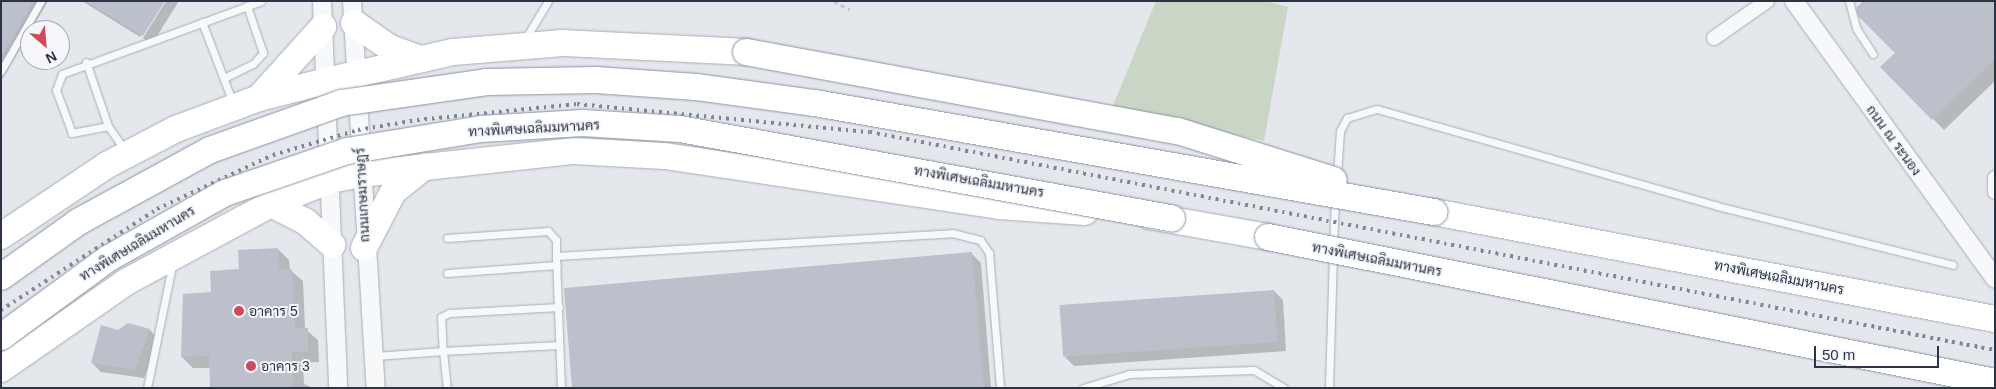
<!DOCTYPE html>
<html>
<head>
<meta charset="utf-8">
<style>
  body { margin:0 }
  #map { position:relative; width:1996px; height:389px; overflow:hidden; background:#e4e7ec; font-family:Helvetica,Sarabun,sans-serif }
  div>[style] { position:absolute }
  .green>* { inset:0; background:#c9d6c5 }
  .shadow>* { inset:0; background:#0003 }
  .building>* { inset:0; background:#bbc0ca; transform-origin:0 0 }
  .path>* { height:3px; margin-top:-1.5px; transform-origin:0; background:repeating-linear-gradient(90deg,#c2c5cb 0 4px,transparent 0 8px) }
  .roads { filter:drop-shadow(0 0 1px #a9aeb7) drop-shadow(0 0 1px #a9aeb7) }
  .service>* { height:7px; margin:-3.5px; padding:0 3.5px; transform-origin:3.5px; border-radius:3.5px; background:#f7f8fa }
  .minor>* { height:14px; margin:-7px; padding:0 7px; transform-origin:7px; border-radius:7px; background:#f7f8fa }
  .tertiary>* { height:18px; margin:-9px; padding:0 9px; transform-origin:9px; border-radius:9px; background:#f7f8fa }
  .motorway>* { height:26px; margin:-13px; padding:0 13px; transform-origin:13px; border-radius:13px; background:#fff }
  .rail>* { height:4px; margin-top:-2px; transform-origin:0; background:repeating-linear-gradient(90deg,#7d8696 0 2.5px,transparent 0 7.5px) }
  .bridges { filter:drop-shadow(0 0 1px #8b94a3) drop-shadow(0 0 1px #8b94a3) }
  .motorway-bridge>* { height:26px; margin:-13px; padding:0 13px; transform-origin:13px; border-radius:13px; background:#fff }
  .dots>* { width:14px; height:14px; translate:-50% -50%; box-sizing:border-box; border:2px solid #f4f6f9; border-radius:50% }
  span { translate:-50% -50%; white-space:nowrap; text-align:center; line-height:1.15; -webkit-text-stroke:4px #f4f6f9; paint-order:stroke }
  .street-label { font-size:14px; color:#2b3445 }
  .poi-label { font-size:14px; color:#2b3445 }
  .left { translate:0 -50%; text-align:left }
  .frame { position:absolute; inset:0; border:2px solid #2b3445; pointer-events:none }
  .north { position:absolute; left:20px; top:20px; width:50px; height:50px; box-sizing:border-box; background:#f4f6f9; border:1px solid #a4a8b1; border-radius:50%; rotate:153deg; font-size:14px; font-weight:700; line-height:20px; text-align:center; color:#2b3445 }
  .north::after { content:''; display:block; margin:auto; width:18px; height:22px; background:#d1495b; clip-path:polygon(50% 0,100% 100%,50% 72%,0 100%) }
  .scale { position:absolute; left:1814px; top:346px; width:125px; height:22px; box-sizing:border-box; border:2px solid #2b3445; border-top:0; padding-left:6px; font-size:15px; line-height:18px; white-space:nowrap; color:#2b3445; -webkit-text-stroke:4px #f4f6f9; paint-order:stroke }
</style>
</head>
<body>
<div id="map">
  <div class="green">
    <i style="clip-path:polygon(1156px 1px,1266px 1px,1288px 7px,1264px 141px,1112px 108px)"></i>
  </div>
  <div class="shadow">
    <i style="clip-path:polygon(1px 1px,48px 1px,1px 81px)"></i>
    <i style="clip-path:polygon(82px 1px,163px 1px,140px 37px)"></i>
    <i style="clip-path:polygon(166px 1px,179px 1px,152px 44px,143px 38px)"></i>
    <i style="clip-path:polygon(1995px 1px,1995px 81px,1944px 130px,1882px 67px,1897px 53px)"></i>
    <i style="clip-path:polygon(278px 249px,289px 260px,290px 270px,303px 281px,305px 329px,318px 340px,319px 362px,303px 363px,304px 384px,314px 388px,211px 388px,211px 368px,193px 368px,182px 357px,212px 294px)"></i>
    <i style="clip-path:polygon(972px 254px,981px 263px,991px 388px,574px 388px)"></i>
    <i style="clip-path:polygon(1274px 291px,1283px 300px,1286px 351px,1074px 366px,1065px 357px)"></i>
    <i style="clip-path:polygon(129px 324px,150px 330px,159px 340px,144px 378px,101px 372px,92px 363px)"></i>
  </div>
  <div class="building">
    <i style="clip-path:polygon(1px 1px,34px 1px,1px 57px)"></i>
    <i style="clip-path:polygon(85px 1px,165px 1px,143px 36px)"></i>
    <i style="clip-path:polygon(1863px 1px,1995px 1px,1995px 59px,1932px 120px,1880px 67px,1895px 53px,1858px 16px,1856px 8px)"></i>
    <i style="clip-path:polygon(278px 248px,279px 269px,292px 269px,295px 328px,308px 328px,308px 351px,292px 352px,293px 388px,210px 388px,209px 356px,181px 357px,183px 294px,211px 292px,210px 271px,239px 269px,238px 250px)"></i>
    <i style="clip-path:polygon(972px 252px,984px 388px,572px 388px,564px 288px)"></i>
    <i style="left:1274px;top:290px;width:52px;height:215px;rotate:86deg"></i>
    <i style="clip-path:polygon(128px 323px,150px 329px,135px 370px,91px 363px,101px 325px,118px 330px)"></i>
  </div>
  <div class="path">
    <i style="left:834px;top:1px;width:18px;rotate:29deg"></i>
  </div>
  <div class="roads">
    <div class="service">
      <i style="left:1849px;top:1px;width:28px;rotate:75deg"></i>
      <i style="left:1856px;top:28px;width:31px;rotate:57deg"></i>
      <i style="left:202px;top:22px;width:87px;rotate:69.1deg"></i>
      <i style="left:524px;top:41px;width:47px;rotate:-59deg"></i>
      <i style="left:86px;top:62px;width:68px;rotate:71deg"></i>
      <i style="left:108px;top:126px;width:29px;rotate:55deg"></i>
      <i style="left:1px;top:71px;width:81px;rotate:-60.3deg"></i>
      <i style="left:224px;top:78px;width:32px;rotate:-26deg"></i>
      <i style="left:253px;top:64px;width:15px;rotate:-48deg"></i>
      <i style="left:263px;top:53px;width:50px;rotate:-108.8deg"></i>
      <i style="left:108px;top:126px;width:37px;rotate:169deg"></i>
      <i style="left:72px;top:133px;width:46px;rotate:-110.4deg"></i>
      <i style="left:56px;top:90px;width:17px;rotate:-69deg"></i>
      <i style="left:62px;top:74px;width:212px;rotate:-20.1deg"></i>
      <i style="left:1337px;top:175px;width:44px;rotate:-86.1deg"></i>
      <i style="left:1340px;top:131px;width:15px;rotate:-62deg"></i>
      <i style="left:1347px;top:118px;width:31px;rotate:-17deg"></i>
      <i style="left:1377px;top:109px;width:354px;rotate:15.9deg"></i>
      <i style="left:1717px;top:206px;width:243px;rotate:14deg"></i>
      <i style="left:447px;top:238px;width:101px;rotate:-4deg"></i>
      <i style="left:548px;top:231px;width:12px;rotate:48deg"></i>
      <i style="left:556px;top:240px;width:16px;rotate:90deg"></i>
      <i style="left:1333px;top:245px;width:44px;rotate:-87.4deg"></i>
      <i style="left:447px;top:273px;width:110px;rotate:-4.2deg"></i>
      <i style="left:559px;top:307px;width:110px;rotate:176.9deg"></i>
      <i style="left:449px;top:313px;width:9px;rotate:153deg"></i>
      <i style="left:441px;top:317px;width:34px;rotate:87deg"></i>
      <i style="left:443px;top:351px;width:116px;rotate:-3deg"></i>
      <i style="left:375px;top:356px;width:68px;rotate:-4.2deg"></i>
      <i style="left:443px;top:351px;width:37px;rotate:84deg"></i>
      <i style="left:147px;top:388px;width:125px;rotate:-78.4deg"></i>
      <i style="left:561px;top:388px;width:132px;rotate:-92.2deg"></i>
      <i style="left:556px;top:256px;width:397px;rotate:-3.3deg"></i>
      <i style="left:952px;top:233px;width:29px;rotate:14deg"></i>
      <i style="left:980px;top:240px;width:16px;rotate:55deg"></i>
      <i style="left:989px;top:253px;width:135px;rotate:85.3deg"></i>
      <i style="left:1083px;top:388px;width:48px;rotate:-16.9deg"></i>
      <i style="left:1129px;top:374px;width:125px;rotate:-1.8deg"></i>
      <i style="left:1254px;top:370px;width:35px;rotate:31deg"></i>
      <i style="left:1329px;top:388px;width:132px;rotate:-88.3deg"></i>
    </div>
    <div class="minor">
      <i style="left:1714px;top:38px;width:65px;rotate:-34.9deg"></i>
      <i style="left:1995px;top:178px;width:14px;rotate:90deg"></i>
    </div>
    <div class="tertiary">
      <i style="left:322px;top:1px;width:387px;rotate:87.6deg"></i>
      <i style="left:352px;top:1px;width:388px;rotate:86.5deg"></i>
      <i style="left:1794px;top:1px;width:343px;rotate:54.1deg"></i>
    </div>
    <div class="motorway">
      <i style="left:354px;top:23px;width:44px;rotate:34.8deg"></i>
      <i style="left:390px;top:48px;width:33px;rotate:20deg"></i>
      <i style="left:259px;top:98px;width:96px;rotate:-48deg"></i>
      <i style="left:271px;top:204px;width:39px;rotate:27deg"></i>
      <i style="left:306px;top:222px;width:35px;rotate:41deg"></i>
      <i style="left:1434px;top:212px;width:571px;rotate:10.8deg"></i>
      <i style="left:1149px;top:216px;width:121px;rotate:10deg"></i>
      <i style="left:1px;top:236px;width:128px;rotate:-33.8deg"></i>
      <i style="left:107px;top:165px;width:78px;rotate:-27.6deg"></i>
      <i style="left:176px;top:129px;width:89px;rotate:-20.5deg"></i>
      <i style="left:259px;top:98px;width:69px;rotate:-14.2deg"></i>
      <i style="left:326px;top:81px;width:130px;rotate:-12.9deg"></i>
      <i style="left:453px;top:52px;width:110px;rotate:-4.7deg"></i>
      <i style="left:563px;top:43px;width:183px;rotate:2.8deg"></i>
      <i style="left:364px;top:248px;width:63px;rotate:-62.6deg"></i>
      <i style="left:393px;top:192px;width:41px;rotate:-39.1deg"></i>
      <i style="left:1px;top:369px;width:152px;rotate:-34.8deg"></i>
      <i style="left:126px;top:282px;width:165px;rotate:-28.3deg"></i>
      <i style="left:271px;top:204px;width:64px;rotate:-22.1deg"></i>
      <i style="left:330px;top:180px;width:32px;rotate:-11deg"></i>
      <i style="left:361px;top:174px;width:214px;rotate:-6.2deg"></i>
      <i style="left:574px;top:151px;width:91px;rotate:3.1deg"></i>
      <i style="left:665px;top:156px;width:338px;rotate:8.5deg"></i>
      <i style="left:999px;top:206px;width:86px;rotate:4deg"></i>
    </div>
  </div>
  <div class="rail">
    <i style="left:1px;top:310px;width:186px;rotate:-32.9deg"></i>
    <i style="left:157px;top:209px;width:128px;rotate:-25deg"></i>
    <i style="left:273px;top:155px;width:89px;rotate:-16.4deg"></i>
    <i style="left:358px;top:130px;width:60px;rotate:-9.6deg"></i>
    <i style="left:417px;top:120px;width:161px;rotate:-5.7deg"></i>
    <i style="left:577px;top:104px;width:294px;rotate:5.5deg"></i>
    <i style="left:870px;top:132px;width:1146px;rotate:10.97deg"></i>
  </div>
  <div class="bridges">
    <div class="motorway-bridge">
      <i style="left:746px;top:52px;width:439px;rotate:10.4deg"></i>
      <i style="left:1178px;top:131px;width:163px;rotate:17.5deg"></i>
      <i style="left:1268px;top:237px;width:741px;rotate:11.28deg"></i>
      <i style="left:1px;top:277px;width:95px;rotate:-35.5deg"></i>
      <i style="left:78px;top:222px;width:150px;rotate:-28.6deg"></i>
      <i style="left:210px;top:150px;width:139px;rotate:-19.7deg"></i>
      <i style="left:341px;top:103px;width:147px;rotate:-8.2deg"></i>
      <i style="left:486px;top:82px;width:110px;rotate:-1deg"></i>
      <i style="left:596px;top:80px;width:100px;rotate:4deg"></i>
      <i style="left:696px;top:87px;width:120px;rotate:7.7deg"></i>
      <i style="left:815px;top:103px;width:629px;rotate:9.99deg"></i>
      <i style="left:1px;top:337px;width:134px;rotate:-36.2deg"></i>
      <i style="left:109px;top:258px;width:133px;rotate:-29.3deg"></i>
      <i style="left:225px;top:193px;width:129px;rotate:-19deg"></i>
      <i style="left:347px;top:151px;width:136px;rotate:-9.3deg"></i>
      <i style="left:481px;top:129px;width:102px;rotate:-3.4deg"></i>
      <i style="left:583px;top:123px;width:97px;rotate:3.5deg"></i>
      <i style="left:680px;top:129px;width:500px;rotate:10.3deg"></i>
    </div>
  </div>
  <div class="dots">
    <i style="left:239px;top:311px;background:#d1495b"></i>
    <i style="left:251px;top:366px;background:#d1495b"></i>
  </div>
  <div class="street-label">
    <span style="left:534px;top:128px;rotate:-3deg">ทางพิเศษเฉลิมมหานคร</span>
    <span style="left:1894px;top:140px;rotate:54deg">ถนน ณ ระนอง</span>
    <span style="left:979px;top:181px;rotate:10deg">ทางพิเศษเฉลิมมหานคร</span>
    <span style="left:362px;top:195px;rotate:-93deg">ถนนเกษมราษฎร์</span>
    <span style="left:137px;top:243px;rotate:-31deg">ทางพิเศษเฉลิมมหานคร</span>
    <span style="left:1377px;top:259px;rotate:11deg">ทางพิเศษเฉลิมมหานคร</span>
    <span style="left:1779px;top:277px;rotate:11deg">ทางพิเศษเฉลิมมหานคร</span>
  </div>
  <div class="poi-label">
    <span class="left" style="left:249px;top:311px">อาคาร 5</span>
    <span class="left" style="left:261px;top:366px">อาคาร 3</span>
  </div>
  <div class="frame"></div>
  <div class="north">N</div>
  <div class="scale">50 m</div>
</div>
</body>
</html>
